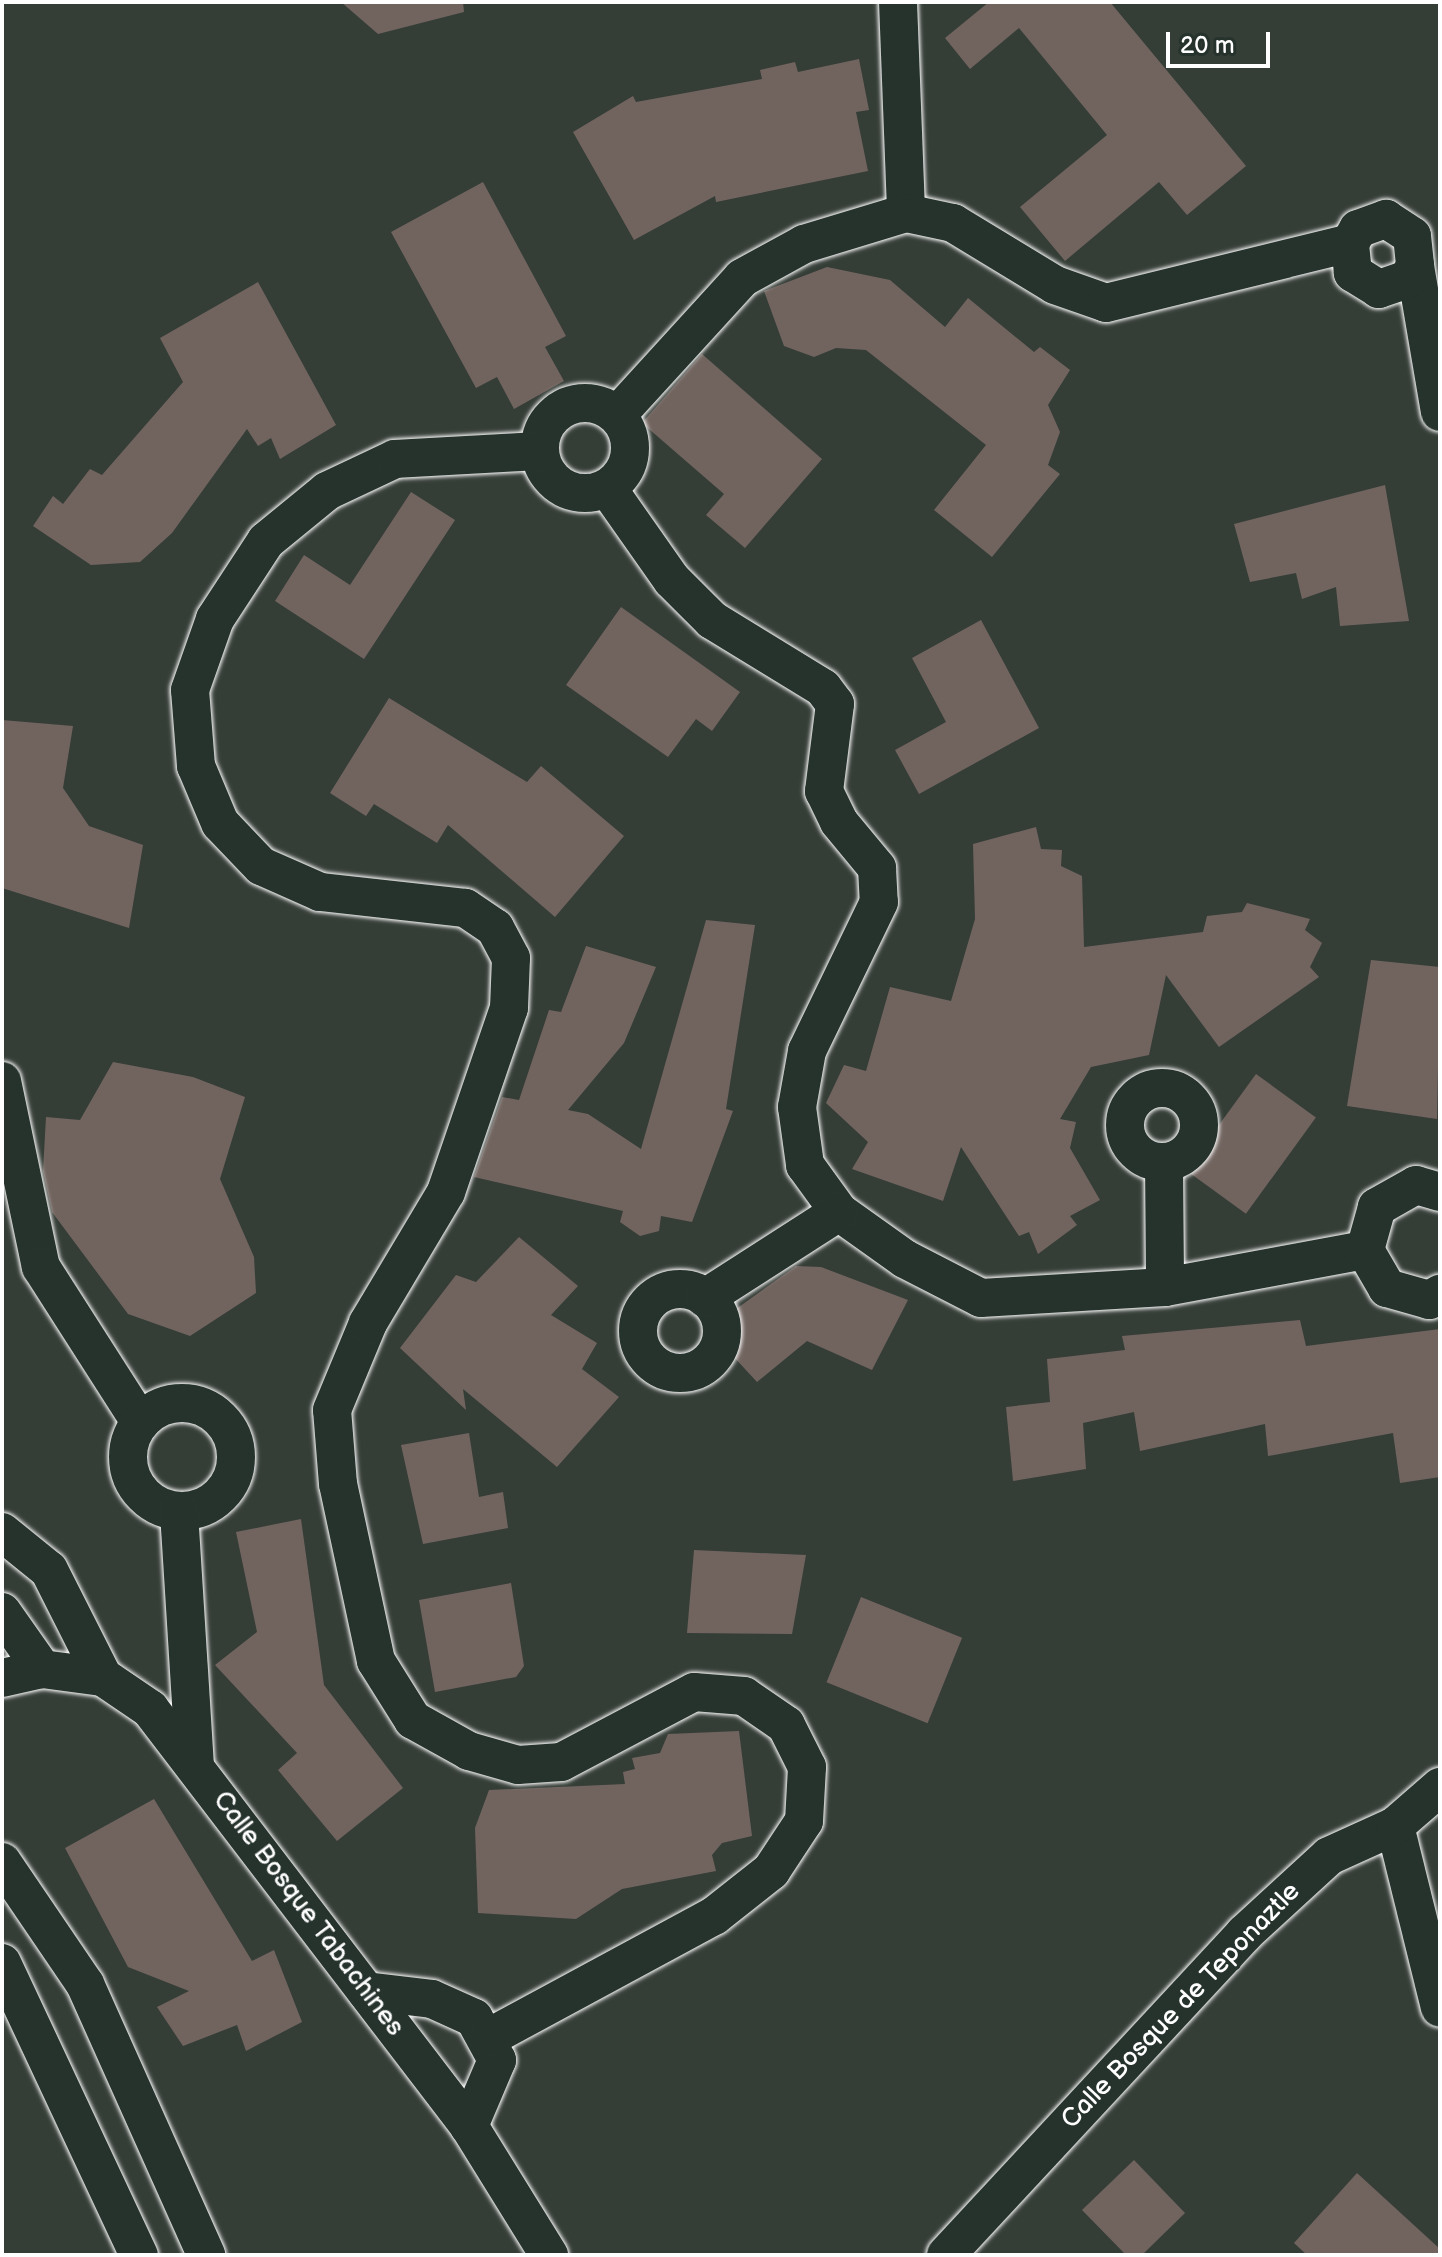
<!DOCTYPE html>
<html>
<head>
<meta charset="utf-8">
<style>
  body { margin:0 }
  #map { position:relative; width:1442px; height:2257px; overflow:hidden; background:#353d37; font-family:"Balsamiq Sans",sans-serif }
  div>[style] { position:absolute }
  .building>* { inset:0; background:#71645f; transform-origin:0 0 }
  .roads { filter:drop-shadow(0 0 2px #fff) drop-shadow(0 0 2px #fff) }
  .minor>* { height:38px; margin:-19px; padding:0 19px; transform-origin:19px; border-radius:19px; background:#26332d }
  .minor>.ring { margin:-19px; padding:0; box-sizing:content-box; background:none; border:38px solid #26332d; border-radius:50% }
  span { translate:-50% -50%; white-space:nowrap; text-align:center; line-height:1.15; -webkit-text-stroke:7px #26332d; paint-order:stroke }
  .street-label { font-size:26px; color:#fff }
  .frame { position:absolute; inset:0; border:4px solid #fff; pointer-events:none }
  .scale { position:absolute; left:1166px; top:32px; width:104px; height:36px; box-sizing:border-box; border:4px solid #fff; border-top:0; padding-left:10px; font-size:24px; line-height:28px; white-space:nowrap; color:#fff; -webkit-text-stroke:6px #26332d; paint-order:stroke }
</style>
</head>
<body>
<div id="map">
  <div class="building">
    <i style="clip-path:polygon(341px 2px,463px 2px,464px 12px,378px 34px)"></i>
    <i style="clip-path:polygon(989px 2px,1110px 2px,1246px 166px,1187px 215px,1159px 182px,1065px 261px,1020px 207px,1107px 135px,1019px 28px,970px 69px,945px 38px)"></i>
    <i style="clip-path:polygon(859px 59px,869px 110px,856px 112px,868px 171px,716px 202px,715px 196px,634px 240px,573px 132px,633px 96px,636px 102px,762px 79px,760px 70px,795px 62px,798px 72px)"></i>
    <i style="clip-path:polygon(483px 182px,566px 336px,545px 347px,564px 381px,514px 409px,497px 377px,476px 388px,391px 232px)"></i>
    <i style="clip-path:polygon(827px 267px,890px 280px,945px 327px,968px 298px,1034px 352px,1040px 347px,1070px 370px,1048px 405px,1060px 432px,1048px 465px,1060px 474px,992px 557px,934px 510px,986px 445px,866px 350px,836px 348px,814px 357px,784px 346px,764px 291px)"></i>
    <i style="clip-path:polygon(258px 282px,336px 425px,280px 459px,271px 438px,258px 446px,247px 429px,172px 533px,140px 562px,91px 565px,33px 526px,53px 496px,63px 504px,90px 469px,102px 475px,183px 382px,160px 338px)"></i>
    <i style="clip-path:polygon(702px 354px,822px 459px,745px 548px,706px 515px,724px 494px,642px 423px)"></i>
    <i style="clip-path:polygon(1385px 485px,1409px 621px,1340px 626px,1336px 587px,1302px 599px,1296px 573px,1250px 582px,1234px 524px)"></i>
    <i style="clip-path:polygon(411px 492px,455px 520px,364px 659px,275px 601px,304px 555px,350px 585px)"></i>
    <i style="clip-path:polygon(621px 607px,740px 692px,712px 731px,696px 719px,668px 757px,566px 685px)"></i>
    <i style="clip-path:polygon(981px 620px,1039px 728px,919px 794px,895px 750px,946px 722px,912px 658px)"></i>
    <i style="clip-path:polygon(389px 698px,527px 782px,541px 766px,624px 836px,555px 917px,448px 825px,437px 843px,374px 804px,366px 816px,330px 793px)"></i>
    <i style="clip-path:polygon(2px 720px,73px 726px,63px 788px,89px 826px,143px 845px,129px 928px,2px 888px)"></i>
    <i style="clip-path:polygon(1036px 827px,1041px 849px,1062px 850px,1061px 866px,1082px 876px,1084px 947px,1203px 932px,1207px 916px,1242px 912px,1247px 903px,1310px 919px,1305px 930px,1322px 943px,1310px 967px,1319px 977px,1219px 1047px,1166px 975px,1149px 1055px,1091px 1067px,1060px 1119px,1076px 1122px,1070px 1148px,1100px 1200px,1070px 1216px,1077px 1225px,1038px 1254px,1029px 1232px,1019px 1236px,961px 1147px,943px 1201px,852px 1169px,868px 1142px,826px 1103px,844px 1065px,866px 1071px,890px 987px,951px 1001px,975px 919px,973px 844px)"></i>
    <i style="clip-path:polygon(706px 920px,755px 925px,726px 1109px,733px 1111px,692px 1222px,661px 1216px,659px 1231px,640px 1236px,620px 1222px,623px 1211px,474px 1177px,502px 1097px,519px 1100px,549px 1010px,561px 1012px,586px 946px,656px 967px,624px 1043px,568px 1110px,588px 1114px,641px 1149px)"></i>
    <i style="clip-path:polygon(1371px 960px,1440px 967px,1437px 1119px,1347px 1106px)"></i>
    <i style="clip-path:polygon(113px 1062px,193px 1077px,245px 1097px,220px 1179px,254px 1257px,256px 1293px,190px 1336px,128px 1314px,52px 1212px,43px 1171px,46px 1117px,80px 1120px)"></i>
    <i style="left:1256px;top:1074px;width:74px;height:119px;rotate:36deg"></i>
    <i style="clip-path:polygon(519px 1237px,578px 1286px,551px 1315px,597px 1343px,582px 1369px,619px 1397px,557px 1467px,463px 1389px,466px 1410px,400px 1348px,456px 1275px,476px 1282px)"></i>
    <i style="clip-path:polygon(796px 1266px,821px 1267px,908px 1300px,872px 1370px,807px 1341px,757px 1382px,708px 1329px)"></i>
    <i style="clip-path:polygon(1300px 1320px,1306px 1346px,1440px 1329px,1440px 1477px,1400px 1483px,1393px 1433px,1268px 1456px,1265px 1424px,1140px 1451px,1134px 1412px,1083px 1423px,1086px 1469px,1013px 1481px,1006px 1407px,1050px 1402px,1047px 1359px,1125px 1350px,1122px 1336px)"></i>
    <i style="clip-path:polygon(469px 1433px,479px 1497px,503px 1492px,508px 1528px,423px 1544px,401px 1445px)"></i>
    <i style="clip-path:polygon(301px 1519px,324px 1685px,403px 1788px,337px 1841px,278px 1770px,297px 1753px,215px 1665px,257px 1632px,236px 1532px)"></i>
    <i style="clip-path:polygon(694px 1550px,806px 1555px,792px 1634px,687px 1633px)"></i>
    <i style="clip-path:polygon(511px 1583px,524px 1666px,516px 1677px,435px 1692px,419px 1600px)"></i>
    <i style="left:861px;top:1597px;width:109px;height:92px;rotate:22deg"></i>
    <i style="clip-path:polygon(739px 1731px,752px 1836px,722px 1843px,712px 1855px,716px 1871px,622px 1889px,576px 1919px,478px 1913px,475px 1828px,489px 1790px,625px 1784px,623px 1772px,635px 1769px,632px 1758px,660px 1753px,668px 1734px)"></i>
    <i style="clip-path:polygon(154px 1799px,252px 1961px,274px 1950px,302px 2022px,246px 2051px,237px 2025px,183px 2046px,157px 2007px,189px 1991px,128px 1967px,65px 1848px)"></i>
    <i style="clip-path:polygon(1134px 2160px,1185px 2213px,1142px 2255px,1126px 2255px,1082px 2210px)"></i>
    <i style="clip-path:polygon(1357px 2173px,1440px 2249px,1440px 2255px,1307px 2255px,1294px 2243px)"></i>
  </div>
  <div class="roads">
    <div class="minor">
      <i style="left:898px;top:2px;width:211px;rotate:87.8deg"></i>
      <i style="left:1415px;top:266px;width:148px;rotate:80.3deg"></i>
      <i class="ring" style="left:540px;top:403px;width:52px;height:52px"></i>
      <i style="left:618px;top:414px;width:184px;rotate:-47.6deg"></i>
      <i style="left:742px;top:278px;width:71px;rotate:-28.7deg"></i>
      <i style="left:804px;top:244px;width:107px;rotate:-16.9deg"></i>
      <i style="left:906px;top:213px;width:48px;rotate:12deg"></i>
      <i style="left:953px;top:223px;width:119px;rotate:31.3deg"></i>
      <i style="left:1055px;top:285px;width:54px;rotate:19.4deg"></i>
      <i style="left:1106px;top:303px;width:251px;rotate:-13.8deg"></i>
      <i style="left:1350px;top:243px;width:16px;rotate:-60deg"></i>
      <i style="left:1358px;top:229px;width:30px;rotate:-20deg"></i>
      <i style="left:1386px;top:219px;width:31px;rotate:33deg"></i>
      <i style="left:1412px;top:236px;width:30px;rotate:84deg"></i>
      <i style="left:1415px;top:266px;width:15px;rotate:118deg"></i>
      <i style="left:1408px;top:279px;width:31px;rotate:161deg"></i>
      <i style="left:1379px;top:289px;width:31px;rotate:-148deg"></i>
      <i style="left:1353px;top:273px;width:30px;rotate:-96deg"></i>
      <i style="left:608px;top:489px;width:111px;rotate:54.9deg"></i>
      <i style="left:672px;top:580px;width:57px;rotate:45deg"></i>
      <i style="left:712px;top:620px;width:130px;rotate:31.5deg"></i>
      <i style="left:823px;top:688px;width:20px;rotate:53deg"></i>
      <i style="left:835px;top:704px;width:88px;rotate:97.2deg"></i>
      <i style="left:824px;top:791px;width:34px;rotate:64deg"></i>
      <i style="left:839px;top:822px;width:60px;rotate:50.4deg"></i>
      <i style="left:877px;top:868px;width:34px;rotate:87deg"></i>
      <i style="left:879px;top:902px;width:165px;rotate:115.8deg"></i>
      <i style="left:807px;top:1051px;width:57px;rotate:100.1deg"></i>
      <i style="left:797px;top:1107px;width:59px;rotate:82.1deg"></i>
      <i style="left:805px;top:1165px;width:58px;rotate:54.1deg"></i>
      <i style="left:839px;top:1212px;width:81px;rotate:35.5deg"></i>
      <i style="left:905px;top:1259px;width:85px;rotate:27.2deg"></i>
      <i style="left:981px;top:1298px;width:184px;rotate:-3.4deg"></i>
      <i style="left:1165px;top:1287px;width:203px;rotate:-10.5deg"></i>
      <i style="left:2px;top:1081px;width:190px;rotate:78.2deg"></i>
      <i style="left:41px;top:1267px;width:184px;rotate:57.4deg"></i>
      <i class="ring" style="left:1125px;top:1088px;width:36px;height:36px"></i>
      <i style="left:1164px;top:1163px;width:124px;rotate:89.5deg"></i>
      <i style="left:1440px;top:1192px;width:25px;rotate:-164deg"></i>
      <i style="left:1416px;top:1185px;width:45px;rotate:150.6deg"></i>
      <i style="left:1377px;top:1207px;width:45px;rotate:105.6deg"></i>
      <i style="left:1365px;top:1250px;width:44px;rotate:59.9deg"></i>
      <i style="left:1387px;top:1288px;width:44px;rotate:15.9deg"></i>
      <i style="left:1429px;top:1300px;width:13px;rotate:-29deg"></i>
      <i class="ring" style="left:638px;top:1289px;width:46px;height:46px"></i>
      <i style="left:705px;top:1298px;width:159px;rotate:-32.7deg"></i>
      <i class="ring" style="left:128px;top:1403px;width:70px;height:70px"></i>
      <i style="left:179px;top:1512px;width:252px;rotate:86.4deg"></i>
      <i style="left:2px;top:1532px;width:60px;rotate:39deg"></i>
      <i style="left:49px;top:1570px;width:120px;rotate:63.2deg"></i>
      <i style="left:2px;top:1612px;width:70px;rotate:54.9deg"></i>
      <i style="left:2px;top:1678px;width:41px;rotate:-12.7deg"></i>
      <i style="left:42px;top:1669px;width:62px;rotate:7.5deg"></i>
      <i style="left:103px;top:1677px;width:57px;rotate:34.2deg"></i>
      <i style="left:150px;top:1709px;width:525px;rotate:52.58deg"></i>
      <i style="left:469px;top:2126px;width:152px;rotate:58.2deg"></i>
      <i style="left:1395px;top:1826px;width:187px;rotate:76.1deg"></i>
      <i style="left:2px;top:1862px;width:148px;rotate:55.8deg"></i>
      <i style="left:85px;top:1984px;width:297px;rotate:65.9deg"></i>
      <i style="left:2px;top:1963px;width:323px;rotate:64.9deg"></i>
      <i style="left:366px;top:1991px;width:66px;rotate:6.9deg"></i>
      <i style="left:432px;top:1999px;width:46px;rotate:24.3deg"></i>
      <i style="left:474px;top:2018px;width:48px;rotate:61.3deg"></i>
      <i style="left:497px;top:2060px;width:72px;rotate:113deg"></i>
      <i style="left:488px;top:2038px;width:257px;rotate:-28.4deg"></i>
      <i style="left:714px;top:1916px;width:73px;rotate:-38.3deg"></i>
      <i style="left:771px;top:1871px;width:60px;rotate:-56.6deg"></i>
      <i style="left:804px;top:1821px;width:54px;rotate:-86.8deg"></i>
      <i style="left:807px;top:1767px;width:47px;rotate:-116.6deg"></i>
      <i style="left:786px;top:1725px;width:51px;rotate:-145.4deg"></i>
      <i style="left:744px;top:1696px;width:50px;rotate:-175.4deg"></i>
      <i style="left:694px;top:1692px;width:150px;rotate:152.2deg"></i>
      <i style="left:561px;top:1762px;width:43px;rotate:176deg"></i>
      <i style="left:518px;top:1765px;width:51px;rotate:-164.1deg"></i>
      <i style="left:469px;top:1751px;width:64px;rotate:-151deg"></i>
      <i style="left:413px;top:1720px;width:70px;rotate:-122.1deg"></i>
      <i style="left:376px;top:1661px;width:181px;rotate:-102.1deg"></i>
      <i style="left:338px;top:1484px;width:74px;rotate:-94.6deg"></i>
      <i style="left:332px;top:1410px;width:94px;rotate:-67.5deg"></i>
      <i style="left:368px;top:1323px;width:152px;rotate:-59.2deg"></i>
      <i style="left:446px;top:1192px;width:194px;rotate:-71.1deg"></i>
      <i style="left:509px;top:1008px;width:50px;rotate:-87.7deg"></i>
      <i style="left:511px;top:958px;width:34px;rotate:-118deg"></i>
      <i style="left:495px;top:928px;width:36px;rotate:-146deg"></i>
      <i style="left:465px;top:908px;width:146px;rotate:-173.7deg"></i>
      <i style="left:320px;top:892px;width:64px;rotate:-156.2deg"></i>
      <i style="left:261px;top:866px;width:59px;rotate:-133.6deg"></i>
      <i style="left:220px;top:823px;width:62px;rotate:-112.8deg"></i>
      <i style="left:196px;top:766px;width:76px;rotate:-94.5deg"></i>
      <i style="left:190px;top:690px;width:75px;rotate:-70.6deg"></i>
      <i style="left:215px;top:619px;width:93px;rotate:-56.8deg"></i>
      <i style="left:266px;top:541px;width:79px;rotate:-39.3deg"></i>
      <i style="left:327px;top:491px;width:75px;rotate:-25.2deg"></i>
      <i style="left:395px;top:459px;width:143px;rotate:-3.2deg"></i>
      <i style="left:946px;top:2255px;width:438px;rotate:-47.1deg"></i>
      <i style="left:1244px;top:1934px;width:115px;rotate:-42.5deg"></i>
      <i style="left:1329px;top:1856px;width:72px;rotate:-24.4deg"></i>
      <i style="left:1395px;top:1826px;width:60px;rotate:-40.9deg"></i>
    </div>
  </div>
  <div class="street-label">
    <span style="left:308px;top:1914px;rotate:53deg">Calle Bosque Tabachines</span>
    <span style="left:1181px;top:2006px;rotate:-46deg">Calle Bosque de Teponaztle</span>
  </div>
  <div class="frame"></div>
  <div class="scale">20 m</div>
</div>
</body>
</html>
